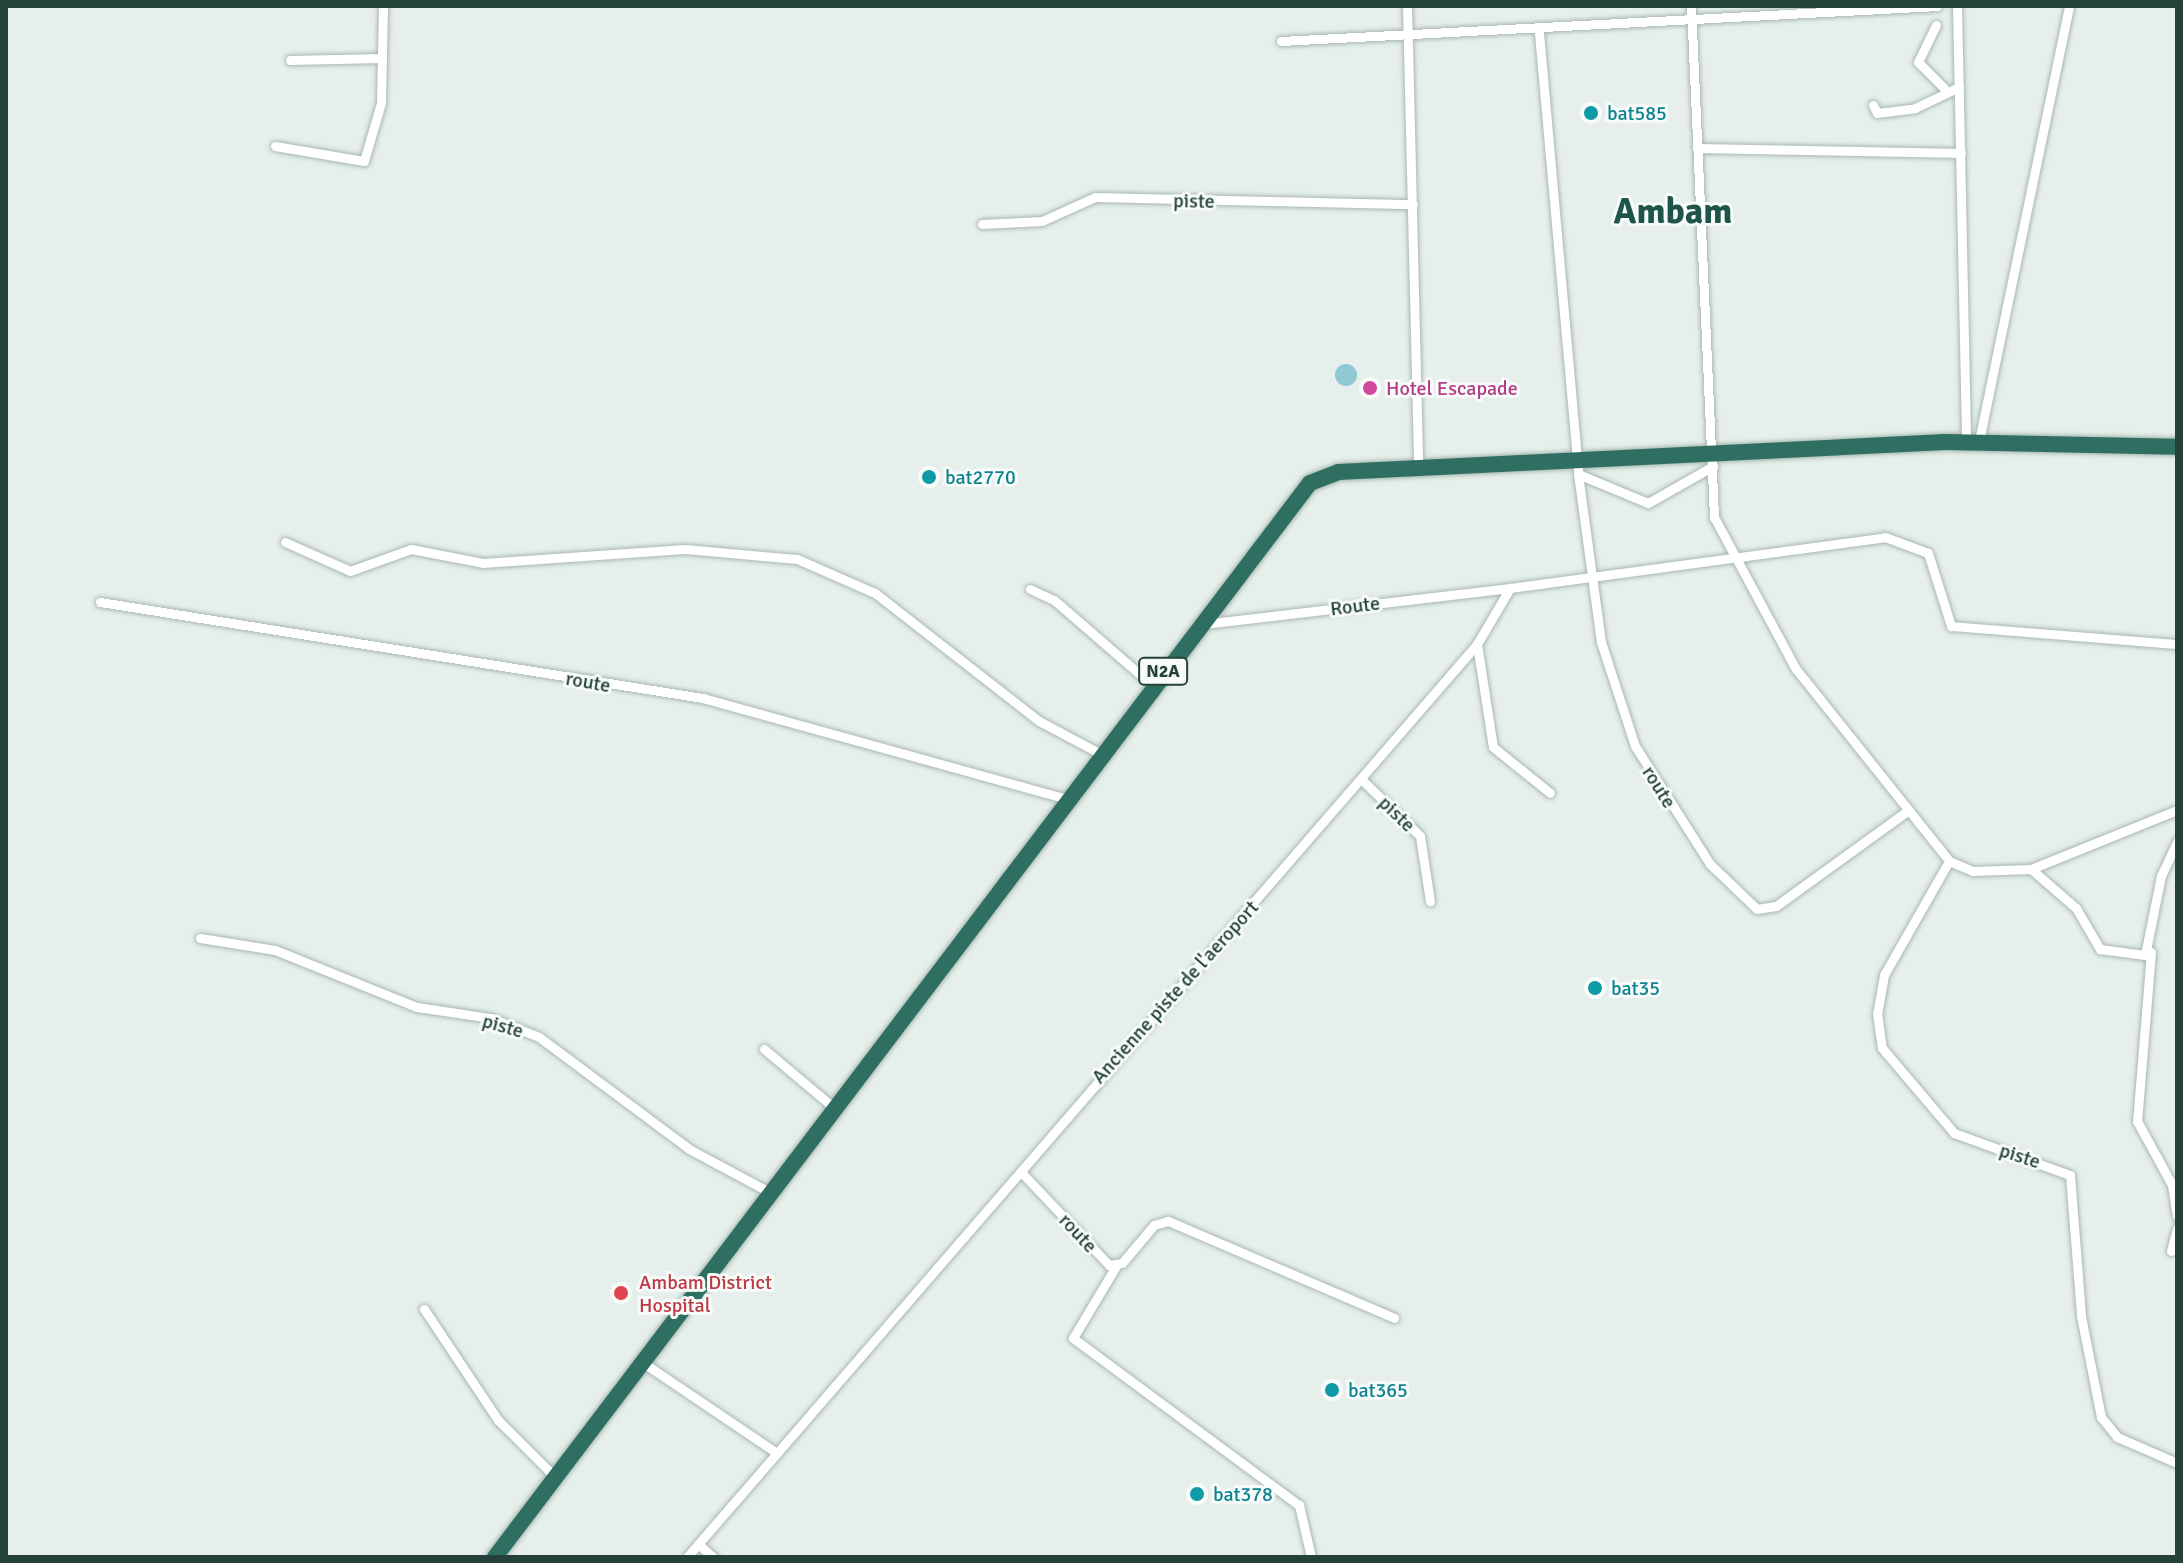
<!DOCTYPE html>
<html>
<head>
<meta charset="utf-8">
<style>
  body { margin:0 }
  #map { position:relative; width:2183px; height:1563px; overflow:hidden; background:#e6efeb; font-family:Signika,sans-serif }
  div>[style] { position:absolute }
  .water>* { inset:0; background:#8ec9d4 }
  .round { border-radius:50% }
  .roads { filter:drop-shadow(0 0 2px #a8b8b2) drop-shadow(0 0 2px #a8b8b2) }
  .street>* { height:9px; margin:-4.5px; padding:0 4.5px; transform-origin:4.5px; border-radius:4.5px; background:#fff }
  .highway>* { height:16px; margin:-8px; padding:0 8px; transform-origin:8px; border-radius:8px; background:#2f6f62 }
  .dots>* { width:22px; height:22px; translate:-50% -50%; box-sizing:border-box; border:4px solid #f7fbf9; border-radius:50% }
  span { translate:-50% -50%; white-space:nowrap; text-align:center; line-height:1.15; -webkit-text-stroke:6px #f7fbf9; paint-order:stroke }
  .shield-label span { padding:2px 6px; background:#f7fbf9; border:2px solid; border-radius:6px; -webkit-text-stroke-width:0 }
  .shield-label { font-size:18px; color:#24423a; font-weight:700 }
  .culture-label { font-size:20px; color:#0d838f }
  .left { translate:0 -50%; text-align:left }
  .street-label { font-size:20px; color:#24423a }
  .hotel-label { font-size:20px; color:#b23c85 }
  .health-label { font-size:20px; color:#be3a42 }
  .town-label { font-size:36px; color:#1f5548; font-weight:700 }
  .frame { position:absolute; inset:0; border:8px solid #24423a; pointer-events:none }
</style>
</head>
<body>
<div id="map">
  <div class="water">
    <i class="round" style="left:1335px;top:364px;width:22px;height:22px"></i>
  </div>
  <div class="roads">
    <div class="street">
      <i style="left:1407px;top:6px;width:464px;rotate:88.6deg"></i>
      <i style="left:1691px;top:6px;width:512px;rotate:87.42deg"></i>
      <i style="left:1714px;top:517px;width:173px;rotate:61.7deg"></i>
      <i style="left:1796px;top:669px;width:246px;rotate:51.4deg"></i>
      <i style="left:1949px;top:861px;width:26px;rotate:23deg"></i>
      <i style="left:1973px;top:871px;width:58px;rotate:-2deg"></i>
      <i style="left:2031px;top:869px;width:157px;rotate:-22deg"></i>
      <i style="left:1957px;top:6px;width:435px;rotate:88.8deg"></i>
      <i style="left:1936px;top:25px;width:41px;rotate:115.9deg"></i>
      <i style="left:1918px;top:62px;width:38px;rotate:45deg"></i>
      <i style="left:1539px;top:33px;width:443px;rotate:84.9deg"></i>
      <i style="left:1578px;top:474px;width:170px;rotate:82.2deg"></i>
      <i style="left:1601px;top:642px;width:109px;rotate:71.9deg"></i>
      <i style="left:1635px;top:746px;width:140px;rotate:57.6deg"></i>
      <i style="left:1710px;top:864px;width:65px;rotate:43.8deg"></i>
      <i style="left:1757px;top:909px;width:19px;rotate:-9deg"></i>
      <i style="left:1776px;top:906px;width:162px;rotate:-35.9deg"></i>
      <i style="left:1281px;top:41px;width:657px;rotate:-3.05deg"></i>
      <i style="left:290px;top:60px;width:92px;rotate:-1.2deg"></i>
      <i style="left:1873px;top:105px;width:9px;rotate:63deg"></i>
      <i style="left:1877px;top:113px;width:38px;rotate:-7deg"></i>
      <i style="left:1915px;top:108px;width:49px;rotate:-25.5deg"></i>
      <i style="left:275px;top:146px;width:90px;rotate:9.6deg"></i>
      <i style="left:364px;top:161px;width:60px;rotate:-73.7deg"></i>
      <i style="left:381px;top:103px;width:97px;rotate:-88.8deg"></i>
      <i style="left:1702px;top:148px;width:259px;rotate:1.1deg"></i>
      <i style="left:982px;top:224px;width:60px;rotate:-2.9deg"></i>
      <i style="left:1042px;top:221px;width:58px;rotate:-24.4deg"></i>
      <i style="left:1095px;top:197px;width:318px;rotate:1.3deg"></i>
      <i style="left:1979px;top:441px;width:444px;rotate:-78.3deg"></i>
      <i style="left:1578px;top:474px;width:76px;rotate:22.5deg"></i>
      <i style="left:1648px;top:503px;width:75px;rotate:-29.6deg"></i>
      <i style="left:285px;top:542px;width:71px;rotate:24deg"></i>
      <i style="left:350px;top:571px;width:65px;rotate:-19.8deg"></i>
      <i style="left:411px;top:549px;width:73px;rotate:11deg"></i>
      <i style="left:483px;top:563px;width:202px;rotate:-4deg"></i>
      <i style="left:685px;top:549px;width:112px;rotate:5.1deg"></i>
      <i style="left:797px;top:559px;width:85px;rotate:23.6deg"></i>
      <i style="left:875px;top:593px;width:208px;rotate:38deg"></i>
      <i style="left:1039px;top:721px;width:70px;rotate:28deg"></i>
      <i style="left:1030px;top:589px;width:26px;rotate:25deg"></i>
      <i style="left:1054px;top:600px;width:130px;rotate:40.9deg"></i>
      <i style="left:100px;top:602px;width:611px;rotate:9.05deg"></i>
      <i style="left:703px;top:698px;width:379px;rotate:15.5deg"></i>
      <i style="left:1204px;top:624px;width:308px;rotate:-6.7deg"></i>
      <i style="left:1477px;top:644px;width:104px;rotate:81.2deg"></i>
      <i style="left:1493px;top:747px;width:73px;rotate:38.9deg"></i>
      <i style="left:1361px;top:779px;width:82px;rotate:44deg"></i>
      <i style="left:1420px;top:836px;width:66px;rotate:81.3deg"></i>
      <i style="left:1949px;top:861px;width:131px;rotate:119.7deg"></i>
      <i style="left:1884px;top:975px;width:39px;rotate:100deg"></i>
      <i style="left:1877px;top:1013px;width:35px;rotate:82deg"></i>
      <i style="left:1882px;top:1048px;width:111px;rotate:49.7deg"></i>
      <i style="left:1954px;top:1133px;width:123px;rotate:19.9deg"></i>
      <i style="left:2070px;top:1175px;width:141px;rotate:85.5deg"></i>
      <i style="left:2081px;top:1316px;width:103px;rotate:78.8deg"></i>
      <i style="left:2101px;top:1417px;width:26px;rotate:51deg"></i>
      <i style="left:2117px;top:1437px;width:65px;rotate:23.4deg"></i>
      <i style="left:2031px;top:869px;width:60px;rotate:40.9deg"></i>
      <i style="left:2076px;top:908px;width:48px;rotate:59.7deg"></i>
      <i style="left:2100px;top:949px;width:45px;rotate:7.6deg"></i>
      <i style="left:2145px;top:955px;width:81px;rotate:-78.6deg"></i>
      <i style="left:2161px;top:876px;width:38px;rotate:-65deg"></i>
      <i style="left:200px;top:938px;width:76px;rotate:9.1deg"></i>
      <i style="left:275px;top:950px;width:153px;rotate:21.9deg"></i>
      <i style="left:417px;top:1007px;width:75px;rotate:8.5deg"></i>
      <i style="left:491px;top:1018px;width:52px;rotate:21.6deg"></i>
      <i style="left:539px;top:1037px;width:187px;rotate:36.7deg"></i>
      <i style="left:689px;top:1149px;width:93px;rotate:28.2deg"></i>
      <i style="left:2151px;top:952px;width:170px;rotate:94.7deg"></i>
      <i style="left:2137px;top:1121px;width:73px;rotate:61.3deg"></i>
      <i style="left:2172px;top:1185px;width:31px;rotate:81deg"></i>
      <i style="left:764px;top:1049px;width:89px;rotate:40deg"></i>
      <i style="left:1022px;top:1173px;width:127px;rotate:46.6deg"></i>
      <i style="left:1109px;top:1265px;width:13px;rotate:-9deg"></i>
      <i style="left:1122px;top:1263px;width:50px;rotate:-49.9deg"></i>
      <i style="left:1154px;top:1225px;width:15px;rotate:-16deg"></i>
      <i style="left:1168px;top:1221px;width:246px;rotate:23.2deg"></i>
      <i style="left:2171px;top:1251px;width:24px;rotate:-75deg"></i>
      <i style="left:1116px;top:1266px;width:84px;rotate:120.8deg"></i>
      <i style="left:1073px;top:1338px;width:281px;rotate:36.5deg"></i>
      <i style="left:1299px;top:1505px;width:53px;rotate:77deg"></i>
      <i style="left:424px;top:1309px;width:133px;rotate:56.3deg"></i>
      <i style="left:498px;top:1420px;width:82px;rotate:45deg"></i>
      <i style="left:645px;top:1364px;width:159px;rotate:34deg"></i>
      <i style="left:698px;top:1544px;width:20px;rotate:41deg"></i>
      <i style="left:687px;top:1557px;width:1207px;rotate:-49.13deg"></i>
      <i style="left:1477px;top:644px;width:65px;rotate:-59.5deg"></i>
      <i style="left:1510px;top:588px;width:378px;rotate:-7.7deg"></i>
      <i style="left:1885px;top:537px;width:46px;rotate:20.4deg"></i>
      <i style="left:1928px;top:553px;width:77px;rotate:72.5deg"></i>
      <i style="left:1951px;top:626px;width:227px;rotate:4.6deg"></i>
    </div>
    <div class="highway">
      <i style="left:495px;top:1557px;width:1348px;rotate:-52.81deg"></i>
      <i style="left:1310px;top:483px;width:30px;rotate:-21deg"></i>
      <i style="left:1338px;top:472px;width:608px;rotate:-2.83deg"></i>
      <i style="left:1945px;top:442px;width:232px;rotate:1.2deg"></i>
    </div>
  </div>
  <div class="dots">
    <i style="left:1591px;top:113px;background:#0f9aa8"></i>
    <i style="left:1370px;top:388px;background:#d1479c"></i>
    <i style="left:929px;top:477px;background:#0f9aa8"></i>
    <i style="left:1595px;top:988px;background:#0f9aa8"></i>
    <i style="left:621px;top:1293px;background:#e0444e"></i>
    <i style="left:1332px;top:1390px;background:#0f9aa8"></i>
    <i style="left:1197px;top:1494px;background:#0f9aa8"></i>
  </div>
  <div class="shield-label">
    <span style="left:1163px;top:671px">N2A</span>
  </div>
  <div class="culture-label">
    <span class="left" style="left:1607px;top:113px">bat585</span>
    <span class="left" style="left:945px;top:477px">bat2770</span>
    <span class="left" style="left:1611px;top:988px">bat35</span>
    <span class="left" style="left:1348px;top:1390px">bat365</span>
    <span class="left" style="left:1213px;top:1494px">bat378</span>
  </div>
  <div class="street-label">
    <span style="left:1194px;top:201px;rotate:1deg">piste</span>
    <span style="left:1355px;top:606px;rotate:-7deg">Route</span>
    <span style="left:588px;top:682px;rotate:10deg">route</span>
    <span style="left:1659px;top:787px;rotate:58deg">route</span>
    <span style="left:1397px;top:814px;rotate:44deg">piste</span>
    <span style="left:1175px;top:992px;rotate:-48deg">Ancienne piste de l'aeroport</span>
    <span style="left:503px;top:1026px;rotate:16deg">piste</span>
    <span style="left:2020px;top:1156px;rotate:18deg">piste</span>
    <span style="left:1078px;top:1233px;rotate:47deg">route</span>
  </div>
  <div class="hotel-label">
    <span class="left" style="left:1386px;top:388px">Hotel Escapade</span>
  </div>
  <div class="health-label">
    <span class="left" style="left:639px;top:1294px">Ambam District<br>Hospital</span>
  </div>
  <div class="town-label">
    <span style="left:1673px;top:212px">Ambam</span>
  </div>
  <div class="frame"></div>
</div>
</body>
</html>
